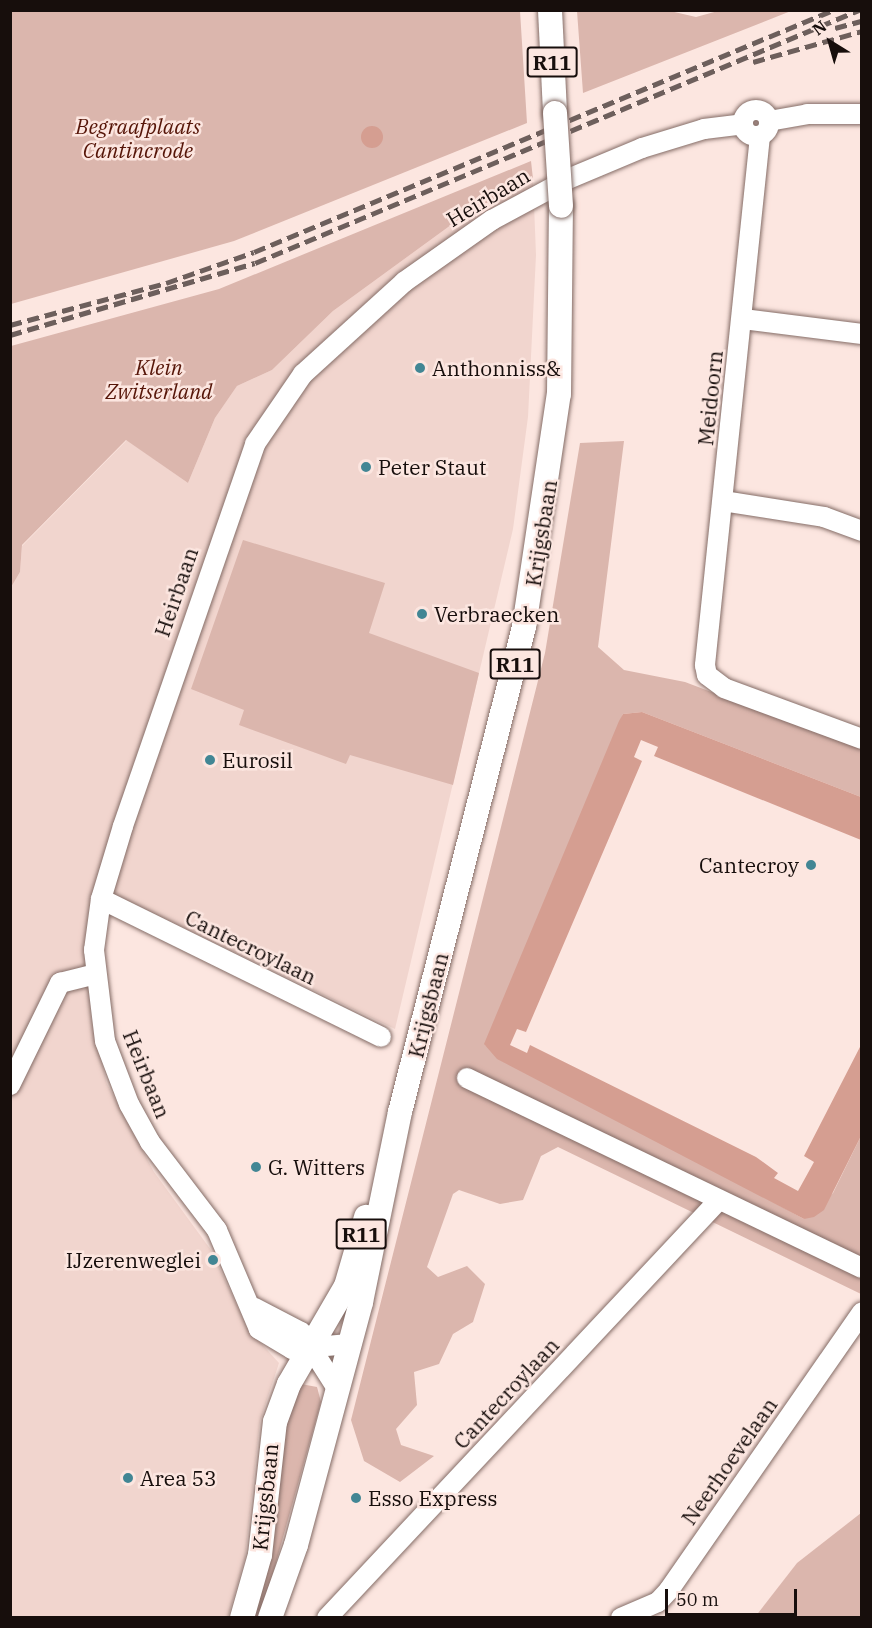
<!DOCTYPE html>
<html>
<head>
<meta charset="utf-8">
<style>
  body { margin:0 }
  #map { position:relative; width:872px; height:1628px; overflow:hidden; background:#fce6e0; font-family:"IBM Plex Serif",serif }
  div>[style] { position:absolute }
  .built>* { inset:0; background:#f1d5ce }
  .green>* { inset:0; background:#dbb6ad }
  .water>* { inset:0; background:#d59e91 }
  .round { border-radius:50% }
  .roads { filter:drop-shadow(0 0 2px #846c66) drop-shadow(0 0 2px #846c66) }
  .minor>* { height:20px; margin:-10px; padding:0 10px; transform-origin:10px; border-radius:10px; background:#fff }
  .minor>.ring { margin:-10px; padding:0; box-sizing:content-box; background:none; border:20px solid #fff; border-radius:50% }
  .major>* { height:24px; margin:-12px; padding:0 12px; transform-origin:12px; border-radius:12px; background:#fff }
  .rail>* { height:4.5px; margin-top:-2.25px; transform-origin:0; background:repeating-linear-gradient(90deg,#6d5f5c 0 12px,transparent 0 18px) }
  .bridges { filter:drop-shadow(0 0 2px #846c66) drop-shadow(0 0 2px #846c66) }
  .major-bridge>* { height:24px; margin:-12px; padding:0 12px; transform-origin:12px; border-radius:12px; background:#fff }
  .dots>* { width:16px; height:16px; translate:-50% -50%; box-sizing:border-box; border:3px solid #fce6e0; border-radius:50% }
  span { translate:-50% -50%; white-space:nowrap; text-align:center; line-height:1.15; -webkit-text-stroke:5px #fce6e0; paint-order:stroke }
  .shield-label span { padding:2px 4px; background:#fce6e0; border:2px solid; border-radius:4px; -webkit-text-stroke-width:0 }
  .shield-label { font-size:20px; color:#170e0c; font-weight:700 }
  .park-label { font-size:21px; color:#561508; font-style:italic }
  .street-label { font-size:21px; color:#170e0c }
  .poi-label { font-size:21px; color:#170e0c }
  .left { translate:0 -50%; text-align:left }
  .right { translate:-100% -50%; text-align:right }
  .frame { position:absolute; inset:0; border:12px solid #170e0c; pointer-events:none }
  .north { position:absolute; left:800px; top:12px; width:60px; height:60px; -webkit-text-stroke:4px #fce6e0; paint-order:stroke; rotate:323deg; font-size:16px; font-weight:700; line-height:24px; text-align:center; color:#170e0c }
  .north::after { content:''; display:block; margin:auto; width:21px; height:27px; background:#170e0c; clip-path:polygon(50% 0,100% 100%,50% 72%,0 100%) }
  .scale { position:absolute; left:665px; top:1589px; width:132px; height:27px; box-sizing:border-box; border:3px solid #170e0c; border-top:0; padding-left:8px; font-size:18px; line-height:21px; white-space:nowrap; color:#170e0c; -webkit-text-stroke:4px #fce6e0; paint-order:stroke }
</style>
</head>
<body>
<div id="map">
  <div class="built">
    <i style="clip-path:polygon(533px 179px,536px 255px,528px 417px,513px 529px,395px 1029px,96px 886px,87px 945px,91px 1018px,107px 1084px,154px 1172px,211px 1250px,248px 1329px,279px 1363px,260px 1421px,245px 1558px,228px 1617px,11px 1618px,10px 587px,20px 572px,22px 546px,127px 440px,188px 483px,215px 418px,237px 386px,272px 370px,333px 311px,451px 225px)"></i>
  </div>
  <div class="green">
    <i style="clip-path:polygon(10px 11px,520px 11px,527px 123px,234px 241px,11px 304px)"></i>
    <i style="clip-path:polygon(577px 11px,670px 11px,696px 17px,718px 11px,791px 11px,583px 93px)"></i>
    <i style="clip-path:polygon(531px 161px,533px 179px,451px 225px,333px 311px,272px 370px,237px 386px,215px 418px,188px 483px,126px 440px,22px 545px,20px 572px,11px 587px,11px 346px,219px 289px)"></i>
    <i style="clip-path:polygon(624px 441px,598px 647px,624px 670px,685px 682px,861px 749px,861px 797px,642px 712px,623px 714px,485px 1045px,804px 1219px,833px 1193px,861px 1136px,861px 1294px,558px 1147px,541px 1156px,523px 1200px,500px 1204px,459px 1190px,453px 1194px,427px 1267px,438px 1277px,467px 1266px,485px 1284px,473px 1322px,453px 1334px,439px 1364px,414px 1372px,417px 1405px,396px 1429px,401px 1445px,434px 1456px,400px 1482px,364px 1461px,351px 1420px,545px 653px,580px 443px)"></i>
    <i style="clip-path:polygon(243px 540px,385px 583px,369px 633px,479px 673px,453px 785px,350px 755px,346px 764px,239px 725px,244px 710px,191px 689px)"></i>
    <i style="clip-path:polygon(301px 1384px,317px 1387px,321px 1402px,268px 1591px,259px 1617px,253px 1618px,274px 1445px)"></i>
    <i style="clip-path:polygon(861px 1513px,861px 1617px,755px 1617px,797px 1563px)"></i>
  </div>
  <div class="water">
    <i class="round" style="left:361px;top:126px;width:22px;height:22px"></i>
    <i style="clip-path:polygon(642px 712px,861px 797px,861px 840px,654px 756px,658px 747px,641px 740px,634px 757px,642px 761px,526px 1032px,517px 1029px,510px 1045px,527px 1053px,530px 1045px,756px 1157px,778px 1173px,774px 1178px,798px 1191px,814px 1162px,804px 1156px,861px 1045px,861px 1136px,824px 1210px,814px 1217px,804px 1219px,497px 1059px,484px 1044px,619px 721px,623px 714px)"></i>
  </div>
  <div class="roads">
    <div class="minor">
      <i class="ring" style="left:743px;top:110px;width:6px;height:6px"></i>
      <i style="left:769px;top:121px;width:39px;rotate:-10deg"></i>
      <i style="left:807px;top:114px;width:55px"></i>
      <i style="left:760px;top:136px;width:532px;rotate:95.94deg"></i>
      <i style="left:705px;top:665px;width:10px;rotate:79deg"></i>
      <i style="left:707px;top:675px;width:21px;rotate:37deg"></i>
      <i style="left:724px;top:688px;width:147px;rotate:20.3deg"></i>
      <i style="left:743px;top:319px;width:120px;rotate:7.2deg"></i>
      <i style="left:723px;top:501px;width:102px;rotate:9deg"></i>
      <i style="left:824px;top:517px;width:40px;rotate:20.2deg"></i>
      <i style="left:101px;top:899px;width:312px;rotate:26.2deg"></i>
      <i style="left:467px;top:1078px;width:438px;rotate:25.7deg"></i>
      <i style="left:10px;top:1085px;width:114px;rotate:-63.9deg"></i>
      <i style="left:60px;top:983px;width:37px;rotate:-14deg"></i>
      <i style="left:255px;top:1308px;width:52px;rotate:27.6deg"></i>
      <i style="left:301px;top:1332px;width:69px;rotate:57.5deg"></i>
      <i style="left:349px;top:1344px;width:57px;rotate:175deg"></i>
      <i style="left:292px;top:1349px;width:39px;rotate:-149deg"></i>
      <i style="left:259px;top:1329px;width:108px;rotate:-113deg"></i>
      <i style="left:217px;top:1230px;width:111px;rotate:-127.3deg"></i>
      <i style="left:150px;top:1142px;width:43px;rotate:-118.9deg"></i>
      <i style="left:129px;top:1104px;width:67px;rotate:-110.9deg"></i>
      <i style="left:105px;top:1041px;width:92px;rotate:-96.9deg"></i>
      <i style="left:94px;top:950px;width:51px;rotate:-82.2deg"></i>
      <i style="left:101px;top:899px;width:76px;rotate:-73.2deg"></i>
      <i style="left:123px;top:826px;width:404px;rotate:-70.9deg"></i>
      <i style="left:255px;top:444px;width:85px;rotate:-55.6deg"></i>
      <i style="left:303px;top:374px;width:137px;rotate:-42.3deg"></i>
      <i style="left:404px;top:282px;width:108px;rotate:-35.2deg"></i>
      <i style="left:492px;top:220px;width:86px;rotate:-28.3deg"></i>
      <i style="left:568px;top:179px;width:80px;rotate:-22.7deg"></i>
      <i style="left:642px;top:148px;width:65px;rotate:-17deg"></i>
      <i style="left:704px;top:129px;width:39px;rotate:-7deg"></i>
      <i style="left:327px;top:1618px;width:573px;rotate:-46.84deg"></i>
      <i style="left:621px;top:1618px;width:40px;rotate:-23.4deg"></i>
      <i style="left:658px;top:1602px;width:16px;rotate:-47deg"></i>
      <i style="left:669px;top:1590px;width:338px;rotate:-55.2deg"></i>
    </div>
    <div class="major">
      <i style="left:550px;top:10px;width:103px;rotate:87.2deg"></i>
      <i style="left:242px;top:1618px;width:66px;rotate:-74.1deg"></i>
      <i style="left:260px;top:1555px;width:134px;rotate:-83.6deg"></i>
      <i style="left:275px;top:1422px;width:40px;rotate:-69.8deg"></i>
      <i style="left:289px;top:1384px;width:113px;rotate:-59.8deg"></i>
      <i style="left:346px;top:1286px;width:72px;rotate:-73.8deg"></i>
      <i style="left:270px;top:1618px;width:77px;rotate:-70.4deg"></i>
      <i style="left:296px;top:1545px;width:252px;rotate:-75deg"></i>
      <i style="left:361px;top:1302px;width:194px;rotate:-78.4deg"></i>
      <i style="left:400px;top:1112px;width:501px;rotate:-75.66deg"></i>
      <i style="left:524px;top:627px;width:236px;rotate:-81.5deg"></i>
      <i style="left:559px;top:394px;width:188px;rotate:-89.4deg"></i>
    </div>
  </div>
  <div class="rail">
    <i style="left:835px;top:28px;width:28px;rotate:-15deg"></i>
    <i style="left:753px;top:62px;width:113px;rotate:-15.9deg"></i>
    <i style="left:10px;top:325px;width:162px;rotate:-15.1deg"></i>
    <i style="left:166px;top:283px;width:93px;rotate:-19.4deg"></i>
    <i style="left:254px;top:252px;width:628px;rotate:-22.68deg"></i>
    <i style="left:10px;top:335px;width:255px;rotate:-16.4deg"></i>
    <i style="left:255px;top:263px;width:655px;rotate:-22.73deg"></i>
  </div>
  <div class="bridges">
    <div class="major-bridge">
      <i style="left:555px;top:113px;width:93px;rotate:86.3deg"></i>
    </div>
  </div>
  <div class="dots">
    <i style="left:420px;top:368px;background:#428694"></i>
    <i style="left:366px;top:467px;background:#428694"></i>
    <i style="left:422px;top:614px;background:#428694"></i>
    <i style="left:210px;top:760px;background:#428694"></i>
    <i style="left:811px;top:865px;background:#428694"></i>
    <i style="left:256px;top:1167px;background:#428694"></i>
    <i style="left:213px;top:1260px;background:#428694"></i>
    <i style="left:128px;top:1478px;background:#428694"></i>
    <i style="left:356px;top:1498px;background:#428694"></i>
  </div>
  <div class="shield-label">
    <span style="left:552px;top:62px">R11</span>
    <span style="left:515px;top:664px">R11</span>
    <span style="left:361px;top:1234px">R11</span>
  </div>
  <div class="park-label">
    <span style="left:138px;top:138px">Begraafplaats<br>Cantincrode</span>
    <span style="left:159px;top:379px">Klein<br>Zwitserland</span>
  </div>
  <div class="street-label">
    <span style="left:488px;top:197px;rotate:-31deg">Heirbaan</span>
    <span style="left:710px;top:398px;rotate:-84deg">Meidoorn</span>
    <span style="left:541px;top:533px;rotate:-81deg">Krijgsbaan</span>
    <span style="left:176px;top:592px;rotate:-71deg">Heirbaan</span>
    <span style="left:251px;top:947px;rotate:26deg">Cantecroylaan</span>
    <span style="left:428px;top:1005px;rotate:-76deg">Krijgsbaan</span>
    <span style="left:147px;top:1074px;rotate:68deg">Heirbaan</span>
    <span style="left:506px;top:1393px;rotate:-47deg">Cantecroylaan</span>
    <span style="left:729px;top:1461px;rotate:-55deg">Neerhoevelaan</span>
    <span style="left:265px;top:1497px;rotate:-84deg">Krijgsbaan</span>
  </div>
  <div class="poi-label">
    <span class="left" style="left:432px;top:368px">Anthonniss&amp;</span>
    <span class="left" style="left:378px;top:467px">Peter Staut</span>
    <span class="left" style="left:434px;top:614px">Verbraecken</span>
    <span class="left" style="left:222px;top:760px">Eurosil</span>
    <span class="right" style="left:799px;top:865px">Cantecroy</span>
    <span class="left" style="left:268px;top:1167px">G. Witters</span>
    <span class="right" style="left:201px;top:1260px">IJzerenweglei</span>
    <span class="left" style="left:140px;top:1478px">Area 53</span>
    <span class="left" style="left:368px;top:1498px">Esso Express</span>
  </div>
  <div class="frame"></div>
  <div class="north">N</div>
  <div class="scale">50 m</div>
</div>
</body>
</html>
